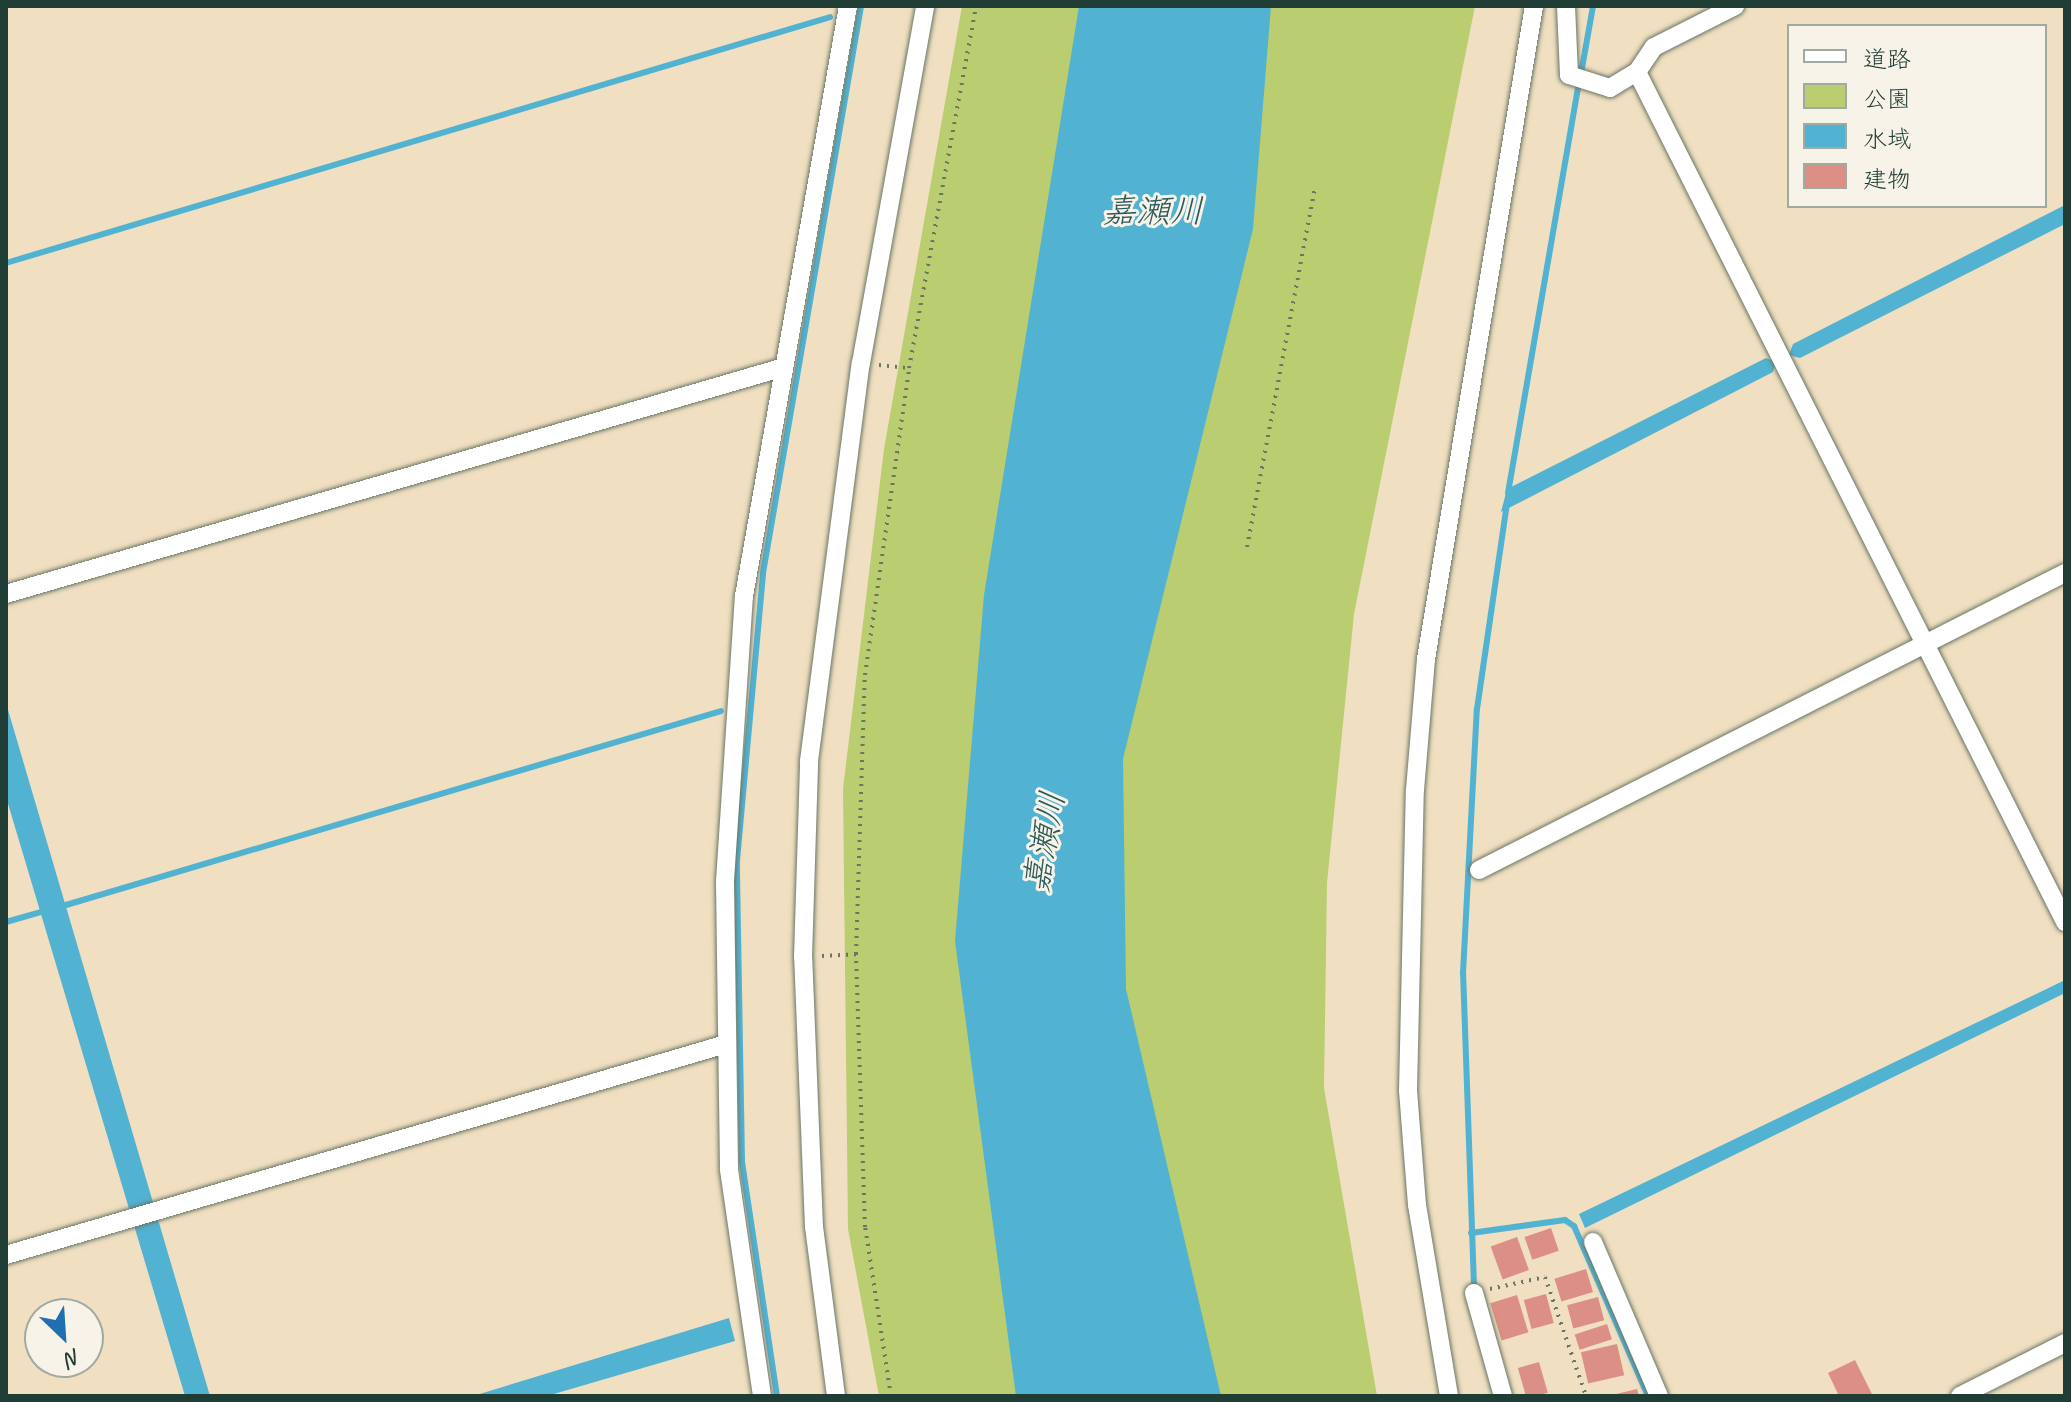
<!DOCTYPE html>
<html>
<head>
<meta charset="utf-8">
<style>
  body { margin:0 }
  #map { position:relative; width:2071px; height:1402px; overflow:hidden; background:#f1dfc1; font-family:Caveat,"Klee One",sans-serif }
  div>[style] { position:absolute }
  .green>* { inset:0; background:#bacd70 }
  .water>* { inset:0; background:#52b2d1 }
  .stream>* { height:6px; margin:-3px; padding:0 3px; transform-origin:3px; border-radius:3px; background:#52b2d1 }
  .building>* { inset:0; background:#dc8f85; transform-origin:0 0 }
  .path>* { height:4px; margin-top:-2px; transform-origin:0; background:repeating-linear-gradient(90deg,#687665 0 2px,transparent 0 8px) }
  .roads { filter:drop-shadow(0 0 2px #687665) drop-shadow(0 0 2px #687665) }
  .minor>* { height:18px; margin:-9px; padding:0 9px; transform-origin:9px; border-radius:9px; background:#fff }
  span { translate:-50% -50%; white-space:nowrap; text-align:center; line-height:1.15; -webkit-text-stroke:6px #f7f3e8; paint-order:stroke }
  .water-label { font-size:34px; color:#2c5a5b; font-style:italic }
  .frame { position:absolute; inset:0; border:8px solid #1f3d34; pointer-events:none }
  .legend { position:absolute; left:1787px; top:24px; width:260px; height:184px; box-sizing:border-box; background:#f7f3e8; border:2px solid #a1aaa0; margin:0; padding:10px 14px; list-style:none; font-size:24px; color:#1f3d34 }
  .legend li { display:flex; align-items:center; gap:16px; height:40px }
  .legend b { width:40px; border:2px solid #a1aaa0 }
  .north { position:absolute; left:24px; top:1298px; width:80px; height:80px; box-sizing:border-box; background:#f7f3e8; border:2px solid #a1aaa0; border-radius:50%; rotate:155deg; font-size:22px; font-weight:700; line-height:32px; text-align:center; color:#1f3d34 }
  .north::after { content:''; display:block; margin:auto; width:28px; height:36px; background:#1f6fb2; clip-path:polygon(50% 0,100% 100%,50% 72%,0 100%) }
</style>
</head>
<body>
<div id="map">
  <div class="green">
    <i style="clip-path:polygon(962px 6px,1111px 6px,1043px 1396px,879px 1396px,848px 1229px,843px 789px,884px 449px)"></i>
    <i style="clip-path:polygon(1243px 6px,1475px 6px,1354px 614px,1327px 883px,1324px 1088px,1377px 1396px,1195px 1396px,1105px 990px,1110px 734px)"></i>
  </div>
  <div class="water">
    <i style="clip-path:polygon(1079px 6px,1271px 6px,1253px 229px,1123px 759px,1126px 989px,1221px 1396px,1016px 1396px,955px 941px,984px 595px)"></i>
    <i style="clip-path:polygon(2065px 205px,2065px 224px,1800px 358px,1789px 355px,1793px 344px)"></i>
    <i style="clip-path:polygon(1766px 358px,1776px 362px,1773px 372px,1501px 512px,1507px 489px)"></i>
    <i style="clip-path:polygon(6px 703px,210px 1396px,185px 1396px,6px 797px)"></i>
    <i style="clip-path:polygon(2065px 980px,2065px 993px,1585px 1228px,1579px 1214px)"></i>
    <i style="clip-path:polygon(729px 1318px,735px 1341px,547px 1396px,473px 1396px)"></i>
  </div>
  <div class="stream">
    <i style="left:1582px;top:68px;width:63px;rotate:-79.9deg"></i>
    <i style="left:6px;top:263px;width:860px;rotate:-16.62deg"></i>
    <i style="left:1508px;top:493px;width:410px;rotate:-80.2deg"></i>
    <i style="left:66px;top:905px;width:683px;rotate:-16.5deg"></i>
    <i style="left:6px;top:922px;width:35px;rotate:-16deg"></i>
    <i style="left:1471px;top:1233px;width:95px;rotate:-7.9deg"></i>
    <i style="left:1565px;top:1220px;width:11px;rotate:34deg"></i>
    <i style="left:1574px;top:1226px;width:185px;rotate:66.5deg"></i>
    <i style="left:1474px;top:1286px;width:313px;rotate:-92deg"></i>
    <i style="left:1463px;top:973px;width:264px;rotate:-87deg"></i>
    <i style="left:1477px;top:709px;width:207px;rotate:-81.7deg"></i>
    <i style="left:777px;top:1396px;width:238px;rotate:-98.5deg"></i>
    <i style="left:742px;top:1161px;width:301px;rotate:-91deg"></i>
    <i style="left:737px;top:860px;width:288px;rotate:-84.8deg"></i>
    <i style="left:763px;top:573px;width:575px;rotate:-80.19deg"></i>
  </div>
  <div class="building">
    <i style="left:1551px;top:1228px;width:24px;height:28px;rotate:71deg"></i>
    <i style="left:1517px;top:1237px;width:35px;height:28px;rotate:70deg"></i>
    <i style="left:1586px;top:1269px;width:24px;height:33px;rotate:73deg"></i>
    <i style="left:1546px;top:1294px;width:30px;height:23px;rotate:75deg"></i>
    <i style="left:1517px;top:1295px;width:39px;height:28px;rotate:73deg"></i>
    <i style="left:1598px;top:1297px;width:24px;height:32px;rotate:75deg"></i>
    <i style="left:1607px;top:1324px;width:16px;height:34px;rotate:72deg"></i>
    <i style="left:1617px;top:1344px;width:32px;height:37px;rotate:77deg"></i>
    <i style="clip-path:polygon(1855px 1360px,1873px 1396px,1839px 1396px,1828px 1373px)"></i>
    <i style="left:1539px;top:1362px;width:32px;height:22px;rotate:74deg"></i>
    <i style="clip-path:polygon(1637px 1389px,1639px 1396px,1612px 1396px,1612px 1395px)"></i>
  </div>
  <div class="path">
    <i style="left:879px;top:365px;width:30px;rotate:6deg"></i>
    <i style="left:1247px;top:547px;width:366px;rotate:-79.3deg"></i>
    <i style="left:822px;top:956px;width:34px;rotate:-3deg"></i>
    <i style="left:1490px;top:1289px;width:56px;rotate:-12.3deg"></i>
    <i style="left:1545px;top:1277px;width:126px;rotate:71deg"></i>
    <i style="left:891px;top:1396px;width:171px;rotate:-98.7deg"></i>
    <i style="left:865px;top:1227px;width:273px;rotate:-91.9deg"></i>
    <i style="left:856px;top:954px;width:279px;rotate:-88.2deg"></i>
    <i style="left:865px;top:675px;width:310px;rotate:-81.8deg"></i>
    <i style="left:909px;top:368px;width:368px;rotate:-79.5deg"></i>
  </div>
  <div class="roads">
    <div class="minor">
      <i style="left:1566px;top:6px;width:69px;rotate:87.5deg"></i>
      <i style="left:1569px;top:75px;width:43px;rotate:17.6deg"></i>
      <i style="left:1610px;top:88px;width:31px;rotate:-31deg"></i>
      <i style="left:1637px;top:72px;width:30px;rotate:-56deg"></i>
      <i style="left:1654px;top:47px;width:91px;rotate:-26.8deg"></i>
      <i style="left:1637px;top:72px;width:952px;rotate:63.27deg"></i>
      <i style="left:6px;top:594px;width:807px;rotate:-16.26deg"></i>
      <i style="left:1479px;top:870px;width:657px;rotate:-26.88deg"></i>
      <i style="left:1593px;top:1242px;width:168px;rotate:66.8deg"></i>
      <i style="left:6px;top:1255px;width:750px;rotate:-16.33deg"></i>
      <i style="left:1474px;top:1293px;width:107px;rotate:74.3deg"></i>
      <i style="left:762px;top:1396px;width:229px;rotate:-98.3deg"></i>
      <i style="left:729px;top:1169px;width:288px;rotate:-90.8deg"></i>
      <i style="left:725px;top:881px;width:286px;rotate:-86.2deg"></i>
      <i style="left:744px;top:596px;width:599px;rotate:-80deg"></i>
      <i style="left:836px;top:1396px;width:170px;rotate:-97.4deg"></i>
      <i style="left:814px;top:1227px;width:270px;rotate:-92.3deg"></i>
      <i style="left:803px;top:957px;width:196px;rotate:-88.2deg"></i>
      <i style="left:809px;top:761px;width:401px;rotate:-82.6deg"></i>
      <i style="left:861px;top:363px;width:363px;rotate:-79.8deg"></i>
      <i style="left:1449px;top:1396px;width:194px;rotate:-99.5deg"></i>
      <i style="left:1417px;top:1205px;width:114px;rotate:-94.5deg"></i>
      <i style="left:1408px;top:1091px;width:301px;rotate:-88.7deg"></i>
      <i style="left:1415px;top:790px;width:131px;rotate:-85.2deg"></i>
      <i style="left:1426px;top:659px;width:662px;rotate:-80.61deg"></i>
      <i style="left:1960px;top:1396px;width:118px;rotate:-26.8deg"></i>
    </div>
  </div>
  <div class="water-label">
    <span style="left:1153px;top:211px">嘉瀬川</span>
    <span style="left:1044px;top:842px;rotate:-80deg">嘉瀬川</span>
  </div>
  <div class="frame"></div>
  <ul class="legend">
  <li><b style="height:10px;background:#fff"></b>道路</li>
  <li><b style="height:22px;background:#bacd70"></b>公園</li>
  <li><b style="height:22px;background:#52b2d1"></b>水域</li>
  <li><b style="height:22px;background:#dc8f85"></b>建物</li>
  </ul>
  <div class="north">N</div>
</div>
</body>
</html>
